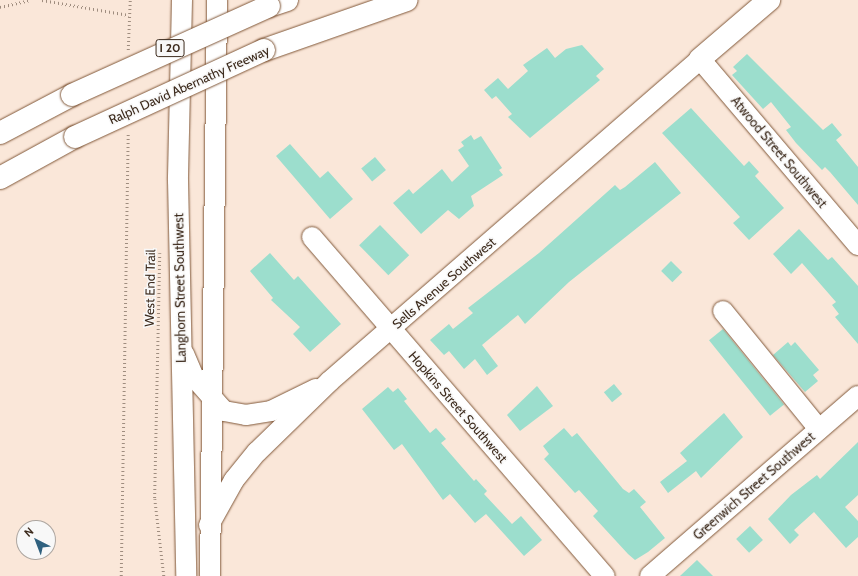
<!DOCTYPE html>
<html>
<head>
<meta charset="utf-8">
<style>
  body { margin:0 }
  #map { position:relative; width:858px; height:576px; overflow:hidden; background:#fae7d9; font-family:Cabin,sans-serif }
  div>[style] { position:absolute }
  .building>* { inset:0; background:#9cdecd; transform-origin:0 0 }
  .path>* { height:2.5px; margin-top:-1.25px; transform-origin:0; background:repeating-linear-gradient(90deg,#9f8d7f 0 1px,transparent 0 4px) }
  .roads { filter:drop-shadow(0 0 1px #815839) drop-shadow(0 0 1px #815839) }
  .minor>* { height:20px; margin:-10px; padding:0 10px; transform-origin:10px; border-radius:10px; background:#fff }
  .highway>* { height:22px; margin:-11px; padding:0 11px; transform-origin:11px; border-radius:11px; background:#fff }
  .bridges { filter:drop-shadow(0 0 1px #815839) drop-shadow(0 0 1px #815839) }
  .highway-bridge>* { height:22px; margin:-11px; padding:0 11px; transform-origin:11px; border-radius:11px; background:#fff }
  span { translate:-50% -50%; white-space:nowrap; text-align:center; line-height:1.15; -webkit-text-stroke:3px #f8f8f8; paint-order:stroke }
  .shield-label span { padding:1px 3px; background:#f8f8f8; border:1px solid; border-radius:3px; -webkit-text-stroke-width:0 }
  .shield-label { font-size:12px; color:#3c2a1c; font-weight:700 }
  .street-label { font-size:13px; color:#3c2a1c }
  .north { position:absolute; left:16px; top:520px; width:40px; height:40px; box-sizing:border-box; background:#f8f8f8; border:1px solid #ada6a0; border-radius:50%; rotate:318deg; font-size:11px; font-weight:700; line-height:16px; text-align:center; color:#3c2a1c }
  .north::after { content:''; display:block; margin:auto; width:14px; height:18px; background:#30617f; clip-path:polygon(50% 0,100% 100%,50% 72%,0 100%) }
</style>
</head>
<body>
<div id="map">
  <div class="building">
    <i style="clip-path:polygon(582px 45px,604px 69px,596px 76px,600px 80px,530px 138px,508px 117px,512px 114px,496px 96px,492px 99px,484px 90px,498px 78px,508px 89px,528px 71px,523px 65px,547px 48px,555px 58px,566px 49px)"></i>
    <i style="clip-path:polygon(747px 54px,823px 130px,832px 123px,842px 135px,836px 140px,858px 167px,858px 205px,830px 172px,825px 167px,822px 170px,796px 143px,786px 130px,791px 127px,771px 102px,763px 109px,732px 75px,737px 71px,733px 67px)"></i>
    <i style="clip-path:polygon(691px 108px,744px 166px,749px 161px,759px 172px,755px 176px,784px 208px,749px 240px,733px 223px,740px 217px,662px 133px)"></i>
    <i style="clip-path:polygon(471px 135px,474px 140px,481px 136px,502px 168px,499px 170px,503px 175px,471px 196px,474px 206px,459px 219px,448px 210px,421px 234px,393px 203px,409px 189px,413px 194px,442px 169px,452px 182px,469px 166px,458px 150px,464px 146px,461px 142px)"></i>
    <i style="clip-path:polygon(290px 144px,320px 178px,328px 171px,353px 199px,330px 219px,276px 156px)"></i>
    <i style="left:375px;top:157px;width:17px;height:18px;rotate:50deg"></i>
    <i style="clip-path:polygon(655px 162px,681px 193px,569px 282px,525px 324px,518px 315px,482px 345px,498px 366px,487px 375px,475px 359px,464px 369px,449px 351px,444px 355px,430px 340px,449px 324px,453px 329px,473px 313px,468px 308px,539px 253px,615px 185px,620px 190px,625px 187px)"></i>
    <i style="left:380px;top:225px;width:42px;height:29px;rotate:46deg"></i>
    <i style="clip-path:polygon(799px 229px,828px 260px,832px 257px,858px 286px,858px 344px,835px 317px,839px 314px,832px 305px,836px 302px,802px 263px,791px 274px,773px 254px)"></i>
    <i style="clip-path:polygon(270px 253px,294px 280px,298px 276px,341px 324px,310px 352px,293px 334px,300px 327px,271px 300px,273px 298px,250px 271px)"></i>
    <i style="left:671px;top:261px;width:16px;height:14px;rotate:45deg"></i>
    <i style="left:723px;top:329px;width:97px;height:18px;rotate:51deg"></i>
    <i style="clip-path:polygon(788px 342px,791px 346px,795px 342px,819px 370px,813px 375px,818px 381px,805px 392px,773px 355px)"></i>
    <i style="left:614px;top:384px;width:13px;height:13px;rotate:51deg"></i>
    <i style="clip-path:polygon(537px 386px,553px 406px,520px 431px,507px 415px)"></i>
    <i style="clip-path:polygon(388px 387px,393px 392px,398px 388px,407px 399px,404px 401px,430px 433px,436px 428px,446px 439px,441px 443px,474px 481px,476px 479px,487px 491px,484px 494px,512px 524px,521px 516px,542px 540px,524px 556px,486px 514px,475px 523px,450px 494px,443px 500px,402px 444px,394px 450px,362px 409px)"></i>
    <i style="clip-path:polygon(724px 413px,743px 437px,701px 478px,696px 471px,668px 493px,660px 482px,687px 461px,680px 453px)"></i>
    <i style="clip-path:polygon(564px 428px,572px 437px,577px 433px,623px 489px,629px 493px,634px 489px,646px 502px,640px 507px,665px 538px,648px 552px,635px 560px,628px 554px,593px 516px,598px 511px,579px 490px,575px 493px,544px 459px,549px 454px,543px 446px)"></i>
    <i style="clip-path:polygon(858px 442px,858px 495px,845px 507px,858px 521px,858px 537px,846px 548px,814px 512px,794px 530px,799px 535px,790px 544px,768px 519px,791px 495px,817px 475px,820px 479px)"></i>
    <i style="left:750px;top:526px;width:19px;height:19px;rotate:47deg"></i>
    <i style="clip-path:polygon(697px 560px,713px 576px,680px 576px)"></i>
  </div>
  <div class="path">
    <i style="left:42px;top:0;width:88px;rotate:9.8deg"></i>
    <i style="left:0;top:7px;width:31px;rotate:-13deg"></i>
    <i style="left:128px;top:50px;width:50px;rotate:-87.7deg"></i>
    <i style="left:160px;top:253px;width:246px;rotate:91.2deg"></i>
    <i style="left:155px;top:499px;width:78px;rotate:83.3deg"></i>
    <i style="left:121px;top:576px;width:443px;rotate:-89.1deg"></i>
  </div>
  <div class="roads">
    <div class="minor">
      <i style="left:182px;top:0;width:180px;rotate:91.3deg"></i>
      <i style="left:178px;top:180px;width:396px;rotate:88.8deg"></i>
      <i style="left:312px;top:237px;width:448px;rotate:49.2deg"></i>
      <i style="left:723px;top:311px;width:152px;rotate:50.9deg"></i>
      <i style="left:184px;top:354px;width:25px;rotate:67deg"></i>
      <i style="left:194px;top:377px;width:45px;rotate:48.6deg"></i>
      <i style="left:224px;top:411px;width:22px;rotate:10deg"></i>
      <i style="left:246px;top:415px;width:25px;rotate:-9deg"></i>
      <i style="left:271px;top:411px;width:50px;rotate:-26.1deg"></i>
      <i style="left:209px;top:525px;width:51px;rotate:-60.9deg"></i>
      <i style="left:234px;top:480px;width:36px;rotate:-51deg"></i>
      <i style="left:257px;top:452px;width:102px;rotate:-44.2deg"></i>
      <i style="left:330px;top:381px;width:490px;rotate:-41deg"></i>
      <i style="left:700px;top:59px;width:244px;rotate:49.7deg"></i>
      <i style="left:210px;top:576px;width:576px;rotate:-89.3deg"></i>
      <i style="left:650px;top:576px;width:275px;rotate:-40.9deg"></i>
    </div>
    <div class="highway">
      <i style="left:269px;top:6px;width:19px;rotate:-18deg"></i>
      <i style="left:264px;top:50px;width:151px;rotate:-19.3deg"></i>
      <i style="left:700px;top:59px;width:91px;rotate:-40.5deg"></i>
      <i style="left:0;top:133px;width:81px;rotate:-27.8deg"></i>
      <i style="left:0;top:178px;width:85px;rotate:-28.7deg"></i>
    </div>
  </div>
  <div class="bridges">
    <div class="highway-bridge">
      <i style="left:72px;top:95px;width:216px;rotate:-24.3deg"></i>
      <i style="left:75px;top:137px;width:208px;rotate:-24.7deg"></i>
    </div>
  </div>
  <div class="shield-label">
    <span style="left:170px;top:48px">I 20</span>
  </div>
  <div class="street-label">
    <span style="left:189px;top:85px;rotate:-24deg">Ralph David Abernathy Freeway</span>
    <span style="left:779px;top:152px;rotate:50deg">Atwood Street Southwest</span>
    <span style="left:444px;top:283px;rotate:-41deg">Sells Avenue Southwest</span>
    <span style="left:150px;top:288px;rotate:-89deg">West End Trail</span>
    <span style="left:180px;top:288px;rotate:-91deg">Langhorn Street Southwest</span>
    <span style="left:458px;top:407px;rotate:49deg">Hopkins Street Southwest</span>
    <span style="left:754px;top:486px;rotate:-41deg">Greenwich Street Southwest</span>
  </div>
  <div class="north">N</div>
</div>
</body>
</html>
